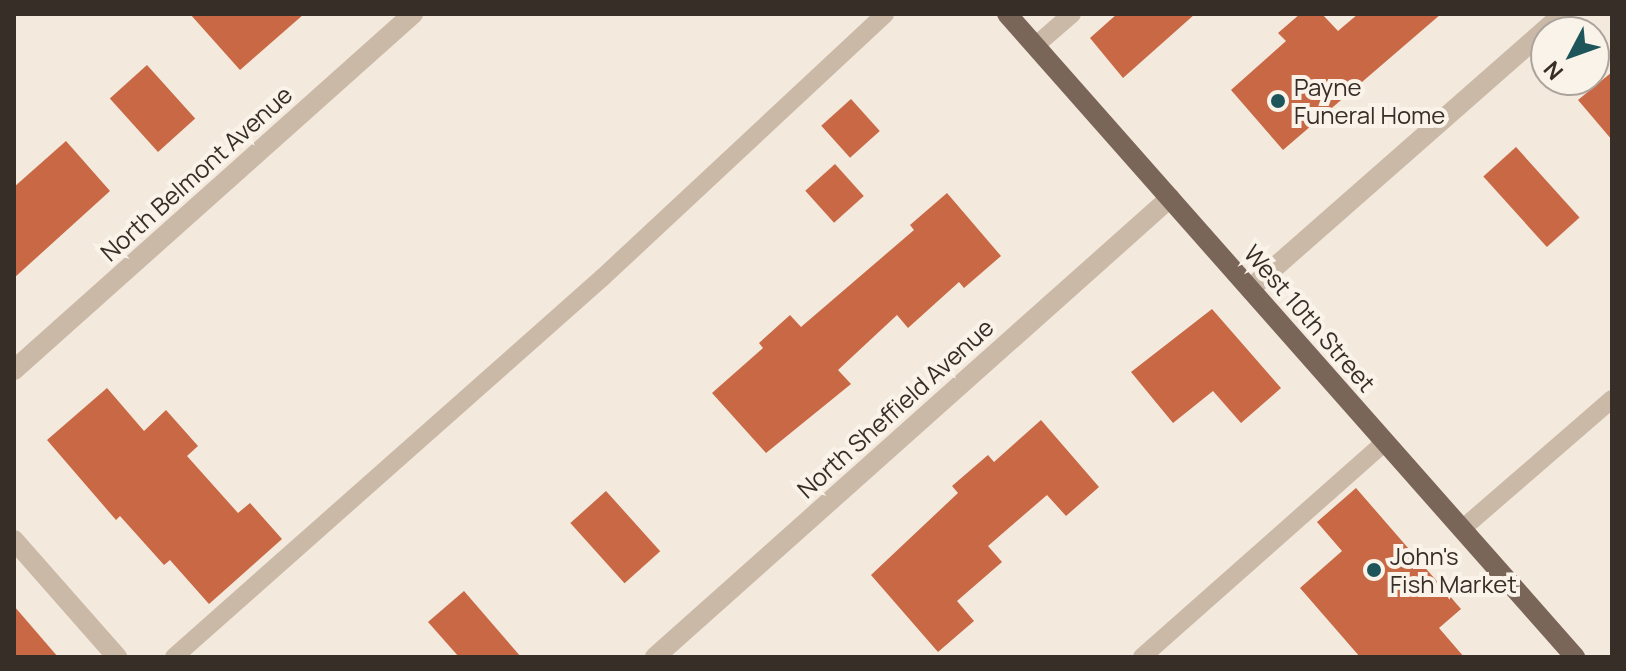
<!DOCTYPE html>
<html>
<head>
<meta charset="utf-8">
<style>
  body { margin:0 }
  #map { position:relative; width:1626px; height:671px; overflow:hidden; background:#f3e9dd; font-family:Manrope,sans-serif }
  div>[style] { position:absolute }
  .building>* { inset:0; background:#c96845; transform-origin:0 0 }
  .lane>* { height:18px; margin:-9px; padding:0 9px; transform-origin:9px; border-radius:9px; background:#cbb9a8 }
  .street>* { height:20px; margin:-10px; padding:0 10px; transform-origin:10px; border-radius:10px; background:#cbb9a8 }
  .primary>* { height:20px; margin:-10px; padding:0 10px; transform-origin:10px; border-radius:10px; background:#7a6559 }
  .dots>* { width:22px; height:22px; translate:-50% -50%; box-sizing:border-box; border:4px solid #faf3e9; border-radius:50% }
  span { translate:-50% -50%; white-space:nowrap; text-align:center; line-height:1.15; -webkit-text-stroke:8px #faf3e9; paint-order:stroke }
  .poi-label { font-size:24px; color:#382e28 }
  .left { translate:0 -50%; text-align:left }
  .street-label { font-size:24px; color:#382e28 }
  .frame { position:absolute; inset:0; border:16px solid #382e28; pointer-events:none }
  .north { position:absolute; left:1530px; top:16px; width:80px; height:80px; box-sizing:border-box; background:#faf3e9; border:2px solid #aca49c; border-radius:50%; rotate:229deg; font-size:22px; font-weight:700; line-height:32px; text-align:center; color:#382e28 }
  .north::after { content:''; display:block; margin:auto; width:28px; height:36px; background:#1d555b; clip-path:polygon(50% 0,100% 100%,50% 72%,0 100%) }
</style>
</head>
<body>
<div id="map">
  <div class="building">
    <i style="clip-path:polygon(190px 14px,304px 14px,240px 70px)"></i>
    <i style="clip-path:polygon(1117px 14px,1195px 14px,1123px 78px,1090px 38px)"></i>
    <i style="clip-path:polygon(1300px 14px,1322px 14px,1338px 31px,1358px 14px,1441px 14px,1283px 150px,1231px 90px,1286px 41px,1278px 33px)"></i>
    <i style="left:147px;top:65px;width:72px;height:50px;rotate:48deg"></i>
    <i style="clip-path:polygon(1612px 72px,1612px 140px,1578px 100px)"></i>
    <i style="left:851px;top:99px;width:43px;height:40px;rotate:48deg"></i>
    <i style="clip-path:polygon(66px 141px,110px 191px,14px 278px,14px 187px)"></i>
    <i style="left:1516px;top:147px;width:95px;height:44px;rotate:48deg"></i>
    <i style="left:835px;top:164px;width:43px;height:40px;rotate:48deg"></i>
    <i style="clip-path:polygon(947px 193px,1001px 256px,964px 288px,959px 282px,908px 328px,897px 315px,838px 370px,851px 384px,766px 453px,712px 393px,763px 348px,759px 343px,790px 315px,801px 327px,914px 230px,910px 225px)"></i>
    <i style="clip-path:polygon(1212px 309px,1281px 388px,1241px 423px,1213px 391px,1173px 423px,1131px 372px)"></i>
    <i style="clip-path:polygon(107px 388px,144px 431px,166px 410px,198px 446px,187px 456px,238px 513px,250px 503px,282px 539px,209px 604px,170px 560px,164px 565px,120px 516px,116px 520px,47px 440px)"></i>
    <i style="clip-path:polygon(1041px 420px,1099px 487px,1066px 516px,1047px 495px,988px 546px,1002px 562px,957px 601px,974px 621px,938px 652px,871px 575px,958px 493px,952px 486px,988px 455px,994px 462px)"></i>
    <i style="clip-path:polygon(1356px 488px,1461px 609px,1439px 628px,1464px 657px,1360px 657px,1300px 588px,1342px 551px,1317px 522px)"></i>
    <i style="left:606px;top:491px;width:81px;height:48px;rotate:48deg"></i>
    <i style="clip-path:polygon(464px 591px,521px 657px,459px 657px,428px 622px)"></i>
    <i style="clip-path:polygon(14px 606px,58px 657px,14px 657px)"></i>
  </div>
  <div class="lane">
    <i style="left:1035px;top:46px;width:49px;rotate:-40.9deg"></i>
    <i style="left:1462px;top:529px;width:198px;rotate:-40.9deg"></i>
    <i style="left:174px;top:657px;width:572px;rotate:-41.53deg"></i>
    <i style="left:602px;top:278px;width:387px;rotate:-43deg"></i>
    <i style="left:1142px;top:657px;width:324px;rotate:-41.5deg"></i>
  </div>
  <div class="street">
    <i style="left:1250px;top:289px;width:417px;rotate:-41.3deg"></i>
    <i style="left:14px;top:370px;width:535px;rotate:-41.74deg"></i>
    <i style="left:14px;top:540px;width:156px;rotate:48.6deg"></i>
    <i style="left:655px;top:657px;width:690px;rotate:-41.71deg"></i>
  </div>
  <div class="primary">
    <i style="left:1007px;top:14px;width:858px;rotate:48.54deg"></i>
  </div>
  <div class="dots">
    <i style="left:1278px;top:101px;background:#1d555b"></i>
    <i style="left:1374px;top:570px;background:#1d555b"></i>
  </div>
  <div class="poi-label">
    <span class="left" style="left:1294px;top:101px">Payne<br>Funeral Home</span>
    <span class="left" style="left:1390px;top:570px">John's<br>Fish Market</span>
  </div>
  <div class="street-label">
    <span style="left:196px;top:173px;rotate:-42deg">North Belmont Avenue</span>
    <span style="left:1310px;top:318px;rotate:49deg">West 10th Street</span>
    <span style="left:895px;top:408px;rotate:-42deg">North Sheffield Avenue</span>
  </div>
  <div class="frame"></div>
  <div class="north">N</div>
</div>
</body>
</html>
